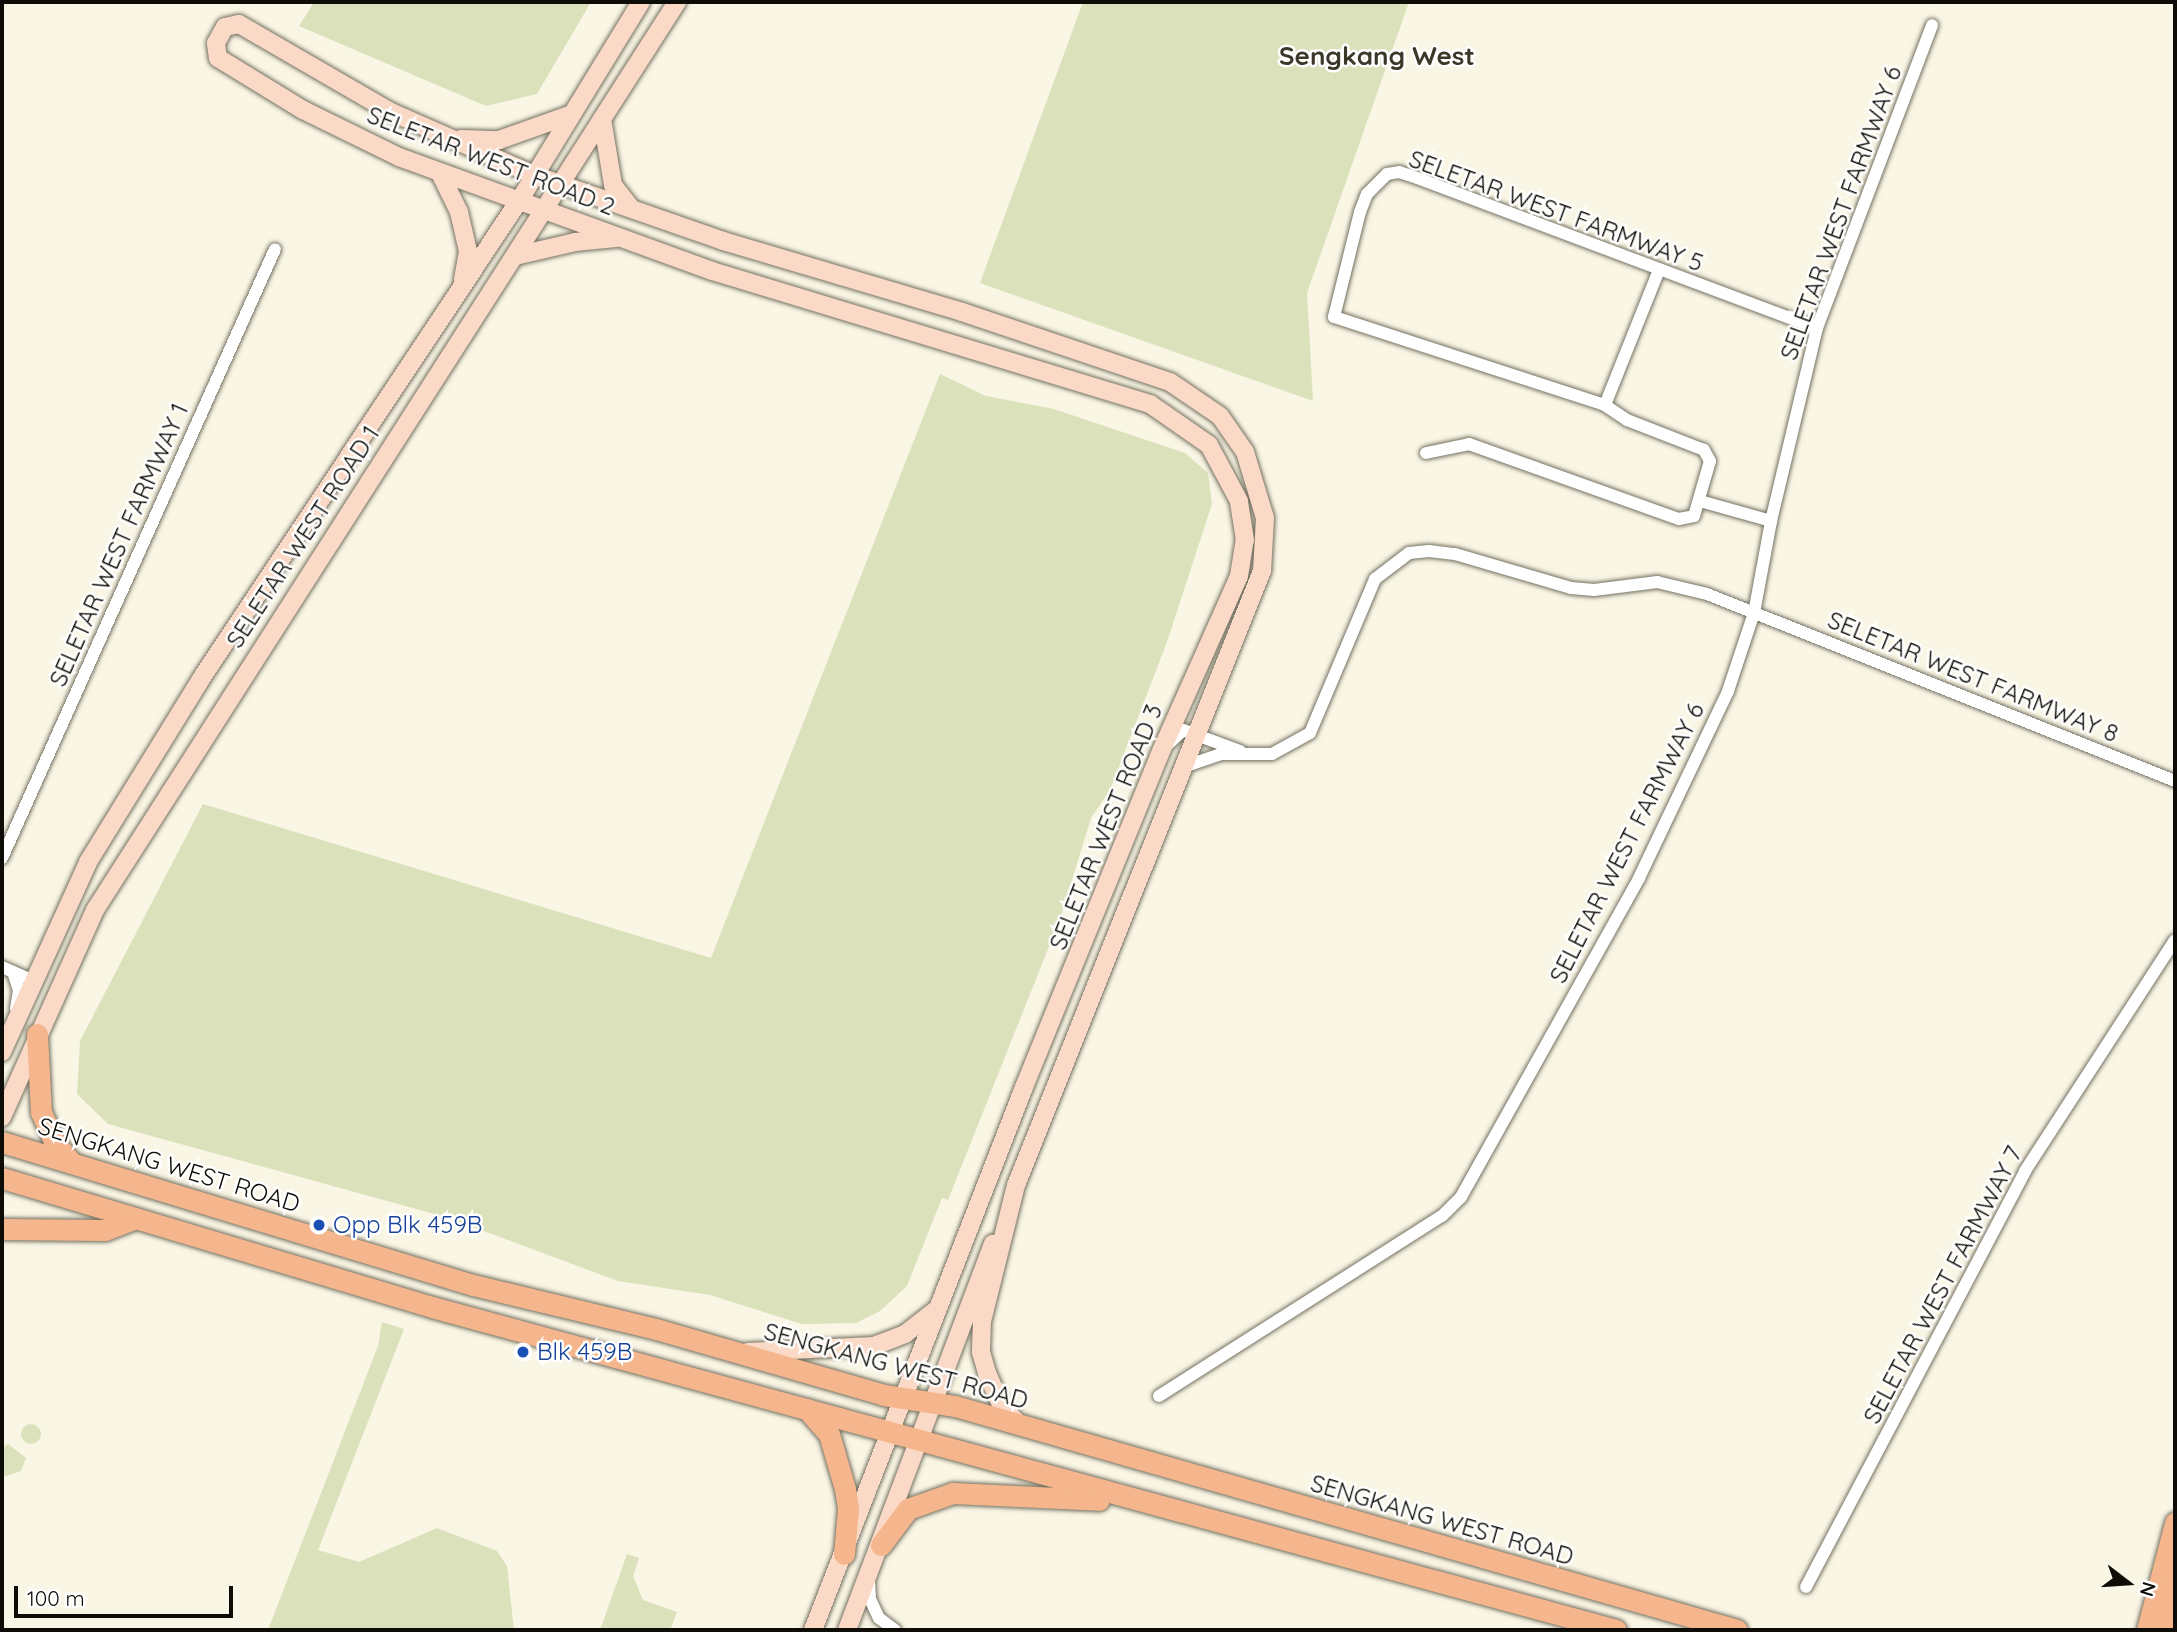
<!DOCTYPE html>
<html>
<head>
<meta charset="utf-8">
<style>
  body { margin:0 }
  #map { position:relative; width:2177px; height:1632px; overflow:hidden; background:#faf6e5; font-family:Quicksand,sans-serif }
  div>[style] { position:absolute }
  .green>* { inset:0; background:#dae1bb }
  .round { border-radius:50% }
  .roads { filter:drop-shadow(0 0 2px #747162) drop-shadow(0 0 2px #747162) }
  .street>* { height:12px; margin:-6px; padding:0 6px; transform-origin:6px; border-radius:6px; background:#fff }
  .secondary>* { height:18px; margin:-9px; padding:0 9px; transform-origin:9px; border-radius:9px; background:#fadac6 }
  .primary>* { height:21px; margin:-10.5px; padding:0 10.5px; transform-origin:10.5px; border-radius:10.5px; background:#f5b68d }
  .dots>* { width:19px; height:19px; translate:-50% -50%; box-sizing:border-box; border:4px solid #fff; border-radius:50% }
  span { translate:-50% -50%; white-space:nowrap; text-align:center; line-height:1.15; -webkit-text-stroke:5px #fff; paint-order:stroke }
  .street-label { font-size:24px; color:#0d0c07 }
  .transit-label { font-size:24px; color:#164399 }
  .left { translate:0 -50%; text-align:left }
  .neighbourhood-label { font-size:26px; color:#3b382a; font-weight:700 }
  .frame { position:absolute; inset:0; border:4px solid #0d0c07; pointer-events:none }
  .north { position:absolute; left:2093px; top:1548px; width:70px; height:70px; -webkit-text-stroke:5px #fff; paint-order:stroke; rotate:107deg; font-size:19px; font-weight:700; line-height:28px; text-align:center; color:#0d0c07 }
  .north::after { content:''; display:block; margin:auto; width:24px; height:32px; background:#0d0c07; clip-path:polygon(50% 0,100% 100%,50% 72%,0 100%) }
  .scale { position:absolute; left:14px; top:1586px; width:219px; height:32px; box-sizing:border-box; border:4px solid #0d0c07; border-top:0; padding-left:9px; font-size:21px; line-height:24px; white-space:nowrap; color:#0d0c07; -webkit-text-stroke:5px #fff; paint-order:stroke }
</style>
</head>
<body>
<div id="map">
  <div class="green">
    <i style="clip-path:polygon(314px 2px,591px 2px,537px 94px,486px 106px,299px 26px)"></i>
    <i style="clip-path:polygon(1083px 2px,1409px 2px,1307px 293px,1313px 401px,980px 283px)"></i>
    <i style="clip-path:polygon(940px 374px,986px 396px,1054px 409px,1185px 453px,1208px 473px,1212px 504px,1167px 642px,1110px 790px,1091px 818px,1060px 919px,948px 1200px,942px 1198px,907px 1286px,880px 1311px,856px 1323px,802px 1324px,710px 1295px,618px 1281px,449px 1218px,108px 1124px,77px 1094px,80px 1041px,203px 804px,711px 958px)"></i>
    <i style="clip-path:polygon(382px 1322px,404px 1329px,318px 1550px,359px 1562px,437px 1528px,497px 1551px,507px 1566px,514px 1630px,268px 1630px,378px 1346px)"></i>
    <i class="round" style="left:21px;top:1424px;width:20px;height:20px"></i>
    <i style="clip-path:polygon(8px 1444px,26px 1458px,21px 1471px,6px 1476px,2px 1475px,2px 1448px)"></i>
    <i style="clip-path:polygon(627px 1554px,639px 1558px,633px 1576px,643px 1600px,677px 1612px,670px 1630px,600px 1630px)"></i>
  </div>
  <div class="roads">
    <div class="street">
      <i style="left:1605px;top:405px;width:145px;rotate:-68.2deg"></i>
      <i style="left:1426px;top:453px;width:44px;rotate:-11.8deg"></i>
      <i style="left:1469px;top:444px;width:223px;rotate:19.7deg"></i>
      <i style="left:1679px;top:519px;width:15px;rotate:-11deg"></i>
      <i style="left:1694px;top:516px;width:57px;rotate:-73.8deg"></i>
      <i style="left:1710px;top:461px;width:13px;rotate:-119deg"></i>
      <i style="left:1704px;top:450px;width:83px;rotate:-158.7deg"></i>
      <i style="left:1627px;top:420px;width:27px;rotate:-146deg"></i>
      <i style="left:1605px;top:405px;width:285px;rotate:-162deg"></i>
      <i style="left:1334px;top:317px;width:108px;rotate:-76.1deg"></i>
      <i style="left:1360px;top:212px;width:19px;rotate:-69deg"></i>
      <i style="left:1367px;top:194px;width:28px;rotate:-45deg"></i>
      <i style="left:1387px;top:174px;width:12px;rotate:-9deg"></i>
      <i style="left:1399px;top:172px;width:19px;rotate:18deg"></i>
      <i style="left:1417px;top:178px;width:427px;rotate:20.6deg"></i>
      <i style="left:1700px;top:501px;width:74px;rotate:15.7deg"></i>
      <i style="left:1166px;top:746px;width:23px;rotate:-43deg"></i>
      <i style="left:1183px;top:730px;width:61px;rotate:20.2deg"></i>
      <i style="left:1186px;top:766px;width:37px;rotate:-19deg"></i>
      <i style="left:1221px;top:754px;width:51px"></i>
      <i style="left:1272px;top:754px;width:43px;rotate:-28.9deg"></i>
      <i style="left:1310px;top:733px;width:167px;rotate:-67.1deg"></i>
      <i style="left:1375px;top:579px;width:43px;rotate:-37.4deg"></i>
      <i style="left:1409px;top:553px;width:20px;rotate:-6deg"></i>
      <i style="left:1429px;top:551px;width:26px;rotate:7deg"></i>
      <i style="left:1455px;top:554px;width:121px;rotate:16.3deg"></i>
      <i style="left:1571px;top:588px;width:23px;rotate:5deg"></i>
      <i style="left:1594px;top:590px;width:64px;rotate:-7.2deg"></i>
      <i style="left:1657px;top:582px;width:51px;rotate:13.5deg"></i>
      <i style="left:1707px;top:594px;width:504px;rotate:21.78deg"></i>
      <i style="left:2px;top:858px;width:667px;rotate:-65.85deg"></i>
      <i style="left:2px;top:967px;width:34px;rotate:24deg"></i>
      <i style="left:13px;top:972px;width:19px;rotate:72deg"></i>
      <i style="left:19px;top:990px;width:19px;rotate:99deg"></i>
      <i style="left:1159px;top:1396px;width:335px;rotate:-32.5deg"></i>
      <i style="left:1442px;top:1216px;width:27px;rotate:-45deg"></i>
      <i style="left:1461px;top:1197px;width:365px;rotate:-60.8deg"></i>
      <i style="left:1639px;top:878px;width:207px;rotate:-64.5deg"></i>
      <i style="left:1728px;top:691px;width:82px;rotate:-71.6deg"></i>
      <i style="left:1754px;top:613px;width:94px;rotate:-79.5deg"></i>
      <i style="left:1771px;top:521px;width:198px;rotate:-76.6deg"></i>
      <i style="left:1817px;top:328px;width:324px;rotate:-69.2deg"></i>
      <i style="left:869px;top:1580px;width:19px;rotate:87deg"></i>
      <i style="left:870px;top:1599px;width:21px;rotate:65deg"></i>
      <i style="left:879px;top:1618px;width:20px;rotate:37deg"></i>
      <i style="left:1806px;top:1587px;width:470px;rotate:-62.2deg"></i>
      <i style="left:2025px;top:1171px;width:275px;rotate:-57deg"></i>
    </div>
    <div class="secondary">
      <i style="left:602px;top:119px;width:67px;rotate:80.5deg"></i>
      <i style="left:613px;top:185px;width:29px;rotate:52deg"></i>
      <i style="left:461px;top:139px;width:38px;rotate:2deg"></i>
      <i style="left:499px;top:140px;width:77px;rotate:-19.6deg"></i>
      <i style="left:440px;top:173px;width:43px;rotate:64deg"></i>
      <i style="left:459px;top:212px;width:40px;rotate:77deg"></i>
      <i style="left:468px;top:251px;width:29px;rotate:100deg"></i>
      <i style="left:515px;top:256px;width:62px;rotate:-13.1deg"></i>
      <i style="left:575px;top:242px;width:41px;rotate:-5.6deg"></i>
      <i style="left:2px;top:1052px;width:209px;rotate:-65.6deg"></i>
      <i style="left:88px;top:862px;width:215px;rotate:-58.3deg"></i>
      <i style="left:201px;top:679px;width:574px;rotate:-56.37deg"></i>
      <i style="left:519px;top:201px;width:233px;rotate:-58.5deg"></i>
      <i style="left:2px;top:1117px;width:227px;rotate:-65.8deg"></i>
      <i style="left:95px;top:910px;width:1079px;rotate:-57.34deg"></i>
      <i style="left:748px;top:1352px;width:126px;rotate:-2.7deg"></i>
      <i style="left:874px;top:1346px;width:33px;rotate:-21deg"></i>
      <i style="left:905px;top:1334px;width:41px;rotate:-38deg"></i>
      <i style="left:813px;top:1630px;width:583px;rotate:-68.76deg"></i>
      <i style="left:1024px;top:1087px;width:365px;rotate:-67.8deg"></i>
      <i style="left:1162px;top:749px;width:189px;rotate:-66deg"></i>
      <i style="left:1239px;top:576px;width:36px;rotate:-81deg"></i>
      <i style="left:1245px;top:540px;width:39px;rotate:-99deg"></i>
      <i style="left:1239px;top:501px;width:64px;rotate:-118.2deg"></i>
      <i style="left:1209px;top:445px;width:72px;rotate:-145.2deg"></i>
      <i style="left:1150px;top:404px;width:458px;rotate:-163.1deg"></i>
      <i style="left:712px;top:271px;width:333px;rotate:-160deg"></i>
      <i style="left:399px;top:157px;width:107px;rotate:-153.9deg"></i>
      <i style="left:303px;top:110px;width:100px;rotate:-148.5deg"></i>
      <i style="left:218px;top:58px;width:15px;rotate:-98deg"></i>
      <i style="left:216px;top:43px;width:18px;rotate:-61deg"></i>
      <i style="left:225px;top:27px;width:14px;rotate:-12deg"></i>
      <i style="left:239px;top:24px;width:173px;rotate:30.1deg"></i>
      <i style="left:389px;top:111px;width:158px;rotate:23.8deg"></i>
      <i style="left:534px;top:175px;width:200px;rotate:19.2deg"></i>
      <i style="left:723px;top:241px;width:249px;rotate:16.5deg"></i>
      <i style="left:962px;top:312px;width:219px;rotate:18.6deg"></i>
      <i style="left:1170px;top:382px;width:60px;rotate:34.2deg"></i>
      <i style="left:1220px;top:416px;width:44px;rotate:55.2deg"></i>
      <i style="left:1245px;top:452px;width:69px;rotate:73.1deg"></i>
      <i style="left:1265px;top:518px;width:53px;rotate:93.2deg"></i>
      <i style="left:1262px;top:571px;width:661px;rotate:111.83deg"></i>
      <i style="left:1016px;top:1185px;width:140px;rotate:104deg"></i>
      <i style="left:982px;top:1321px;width:31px;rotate:92deg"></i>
      <i style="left:981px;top:1352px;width:22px;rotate:74deg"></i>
      <i style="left:987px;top:1373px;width:37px;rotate:66deg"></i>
      <i style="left:1002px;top:1407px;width:24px;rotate:45deg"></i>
      <i style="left:847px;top:1630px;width:413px;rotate:-69.3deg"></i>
    </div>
    <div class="primary">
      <i style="left:37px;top:1034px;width:78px;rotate:87.1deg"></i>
      <i style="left:41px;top:1112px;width:34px;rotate:66deg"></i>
      <i style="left:55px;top:1143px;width:26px;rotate:50deg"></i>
      <i style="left:2px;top:1142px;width:492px;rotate:16.9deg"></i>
      <i style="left:473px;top:1285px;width:188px;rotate:13.5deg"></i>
      <i style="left:656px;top:1329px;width:237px;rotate:16.1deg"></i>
      <i style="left:884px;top:1395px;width:72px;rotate:8.8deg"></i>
      <i style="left:955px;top:1406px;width:813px;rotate:15.98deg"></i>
      <i style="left:2px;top:1178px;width:449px;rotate:16.7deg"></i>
      <i style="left:432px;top:1307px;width:1227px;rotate:15.26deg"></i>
      <i style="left:2px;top:1229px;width:103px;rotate:0.6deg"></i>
      <i style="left:105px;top:1230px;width:30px;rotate:-21deg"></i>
      <i style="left:807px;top:1409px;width:33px;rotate:49deg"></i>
      <i style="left:829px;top:1434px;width:57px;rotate:73.8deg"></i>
      <i style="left:845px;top:1489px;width:20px;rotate:81deg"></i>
      <i style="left:848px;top:1509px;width:45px;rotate:95.1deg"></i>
      <i style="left:881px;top:1545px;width:45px;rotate:-53.1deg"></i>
      <i style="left:908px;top:1509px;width:48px;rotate:-19.6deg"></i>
      <i style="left:953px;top:1493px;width:146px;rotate:2.7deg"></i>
      <i style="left:2147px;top:1630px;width:111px;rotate:-75.3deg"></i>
      <i style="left:2163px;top:1630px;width:47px;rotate:-75.1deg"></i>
    </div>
  </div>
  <div class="dots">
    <i style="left:319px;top:1225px;background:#1a4fb4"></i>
    <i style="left:523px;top:1352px;background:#1a4fb4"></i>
  </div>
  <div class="street-label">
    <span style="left:491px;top:161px;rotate:21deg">SELETAR WEST ROAD 2</span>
    <span style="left:1556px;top:211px;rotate:20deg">SELETAR WEST FARMWAY 5</span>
    <span style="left:1841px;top:213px;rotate:-70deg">SELETAR WEST FARMWAY 6</span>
    <span style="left:303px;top:537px;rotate:-57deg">SELETAR WEST ROAD 1</span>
    <span style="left:119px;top:545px;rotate:-66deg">SELETAR WEST FARMWAY 1</span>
    <span style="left:1973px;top:677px;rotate:22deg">SELETAR WEST FARMWAY 8</span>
    <span style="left:1106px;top:827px;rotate:-68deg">SELETAR WEST ROAD 3</span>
    <span style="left:1627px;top:843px;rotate:-63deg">SELETAR WEST FARMWAY 6</span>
    <span style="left:169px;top:1165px;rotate:17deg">SENGKANG WEST ROAD</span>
    <span style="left:1943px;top:1285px;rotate:-62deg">SELETAR WEST FARMWAY 7</span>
    <span style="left:896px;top:1366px;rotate:15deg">SENGKANG WEST ROAD</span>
    <span style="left:1442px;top:1520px;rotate:16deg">SENGKANG WEST ROAD</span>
  </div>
  <div class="transit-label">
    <span class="left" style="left:333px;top:1225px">Opp Blk 459B</span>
    <span class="left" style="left:537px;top:1352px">Blk 459B</span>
  </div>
  <div class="neighbourhood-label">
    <span style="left:1377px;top:56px">Sengkang West</span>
  </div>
  <div class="frame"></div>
  <div class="north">N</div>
  <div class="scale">100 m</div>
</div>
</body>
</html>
